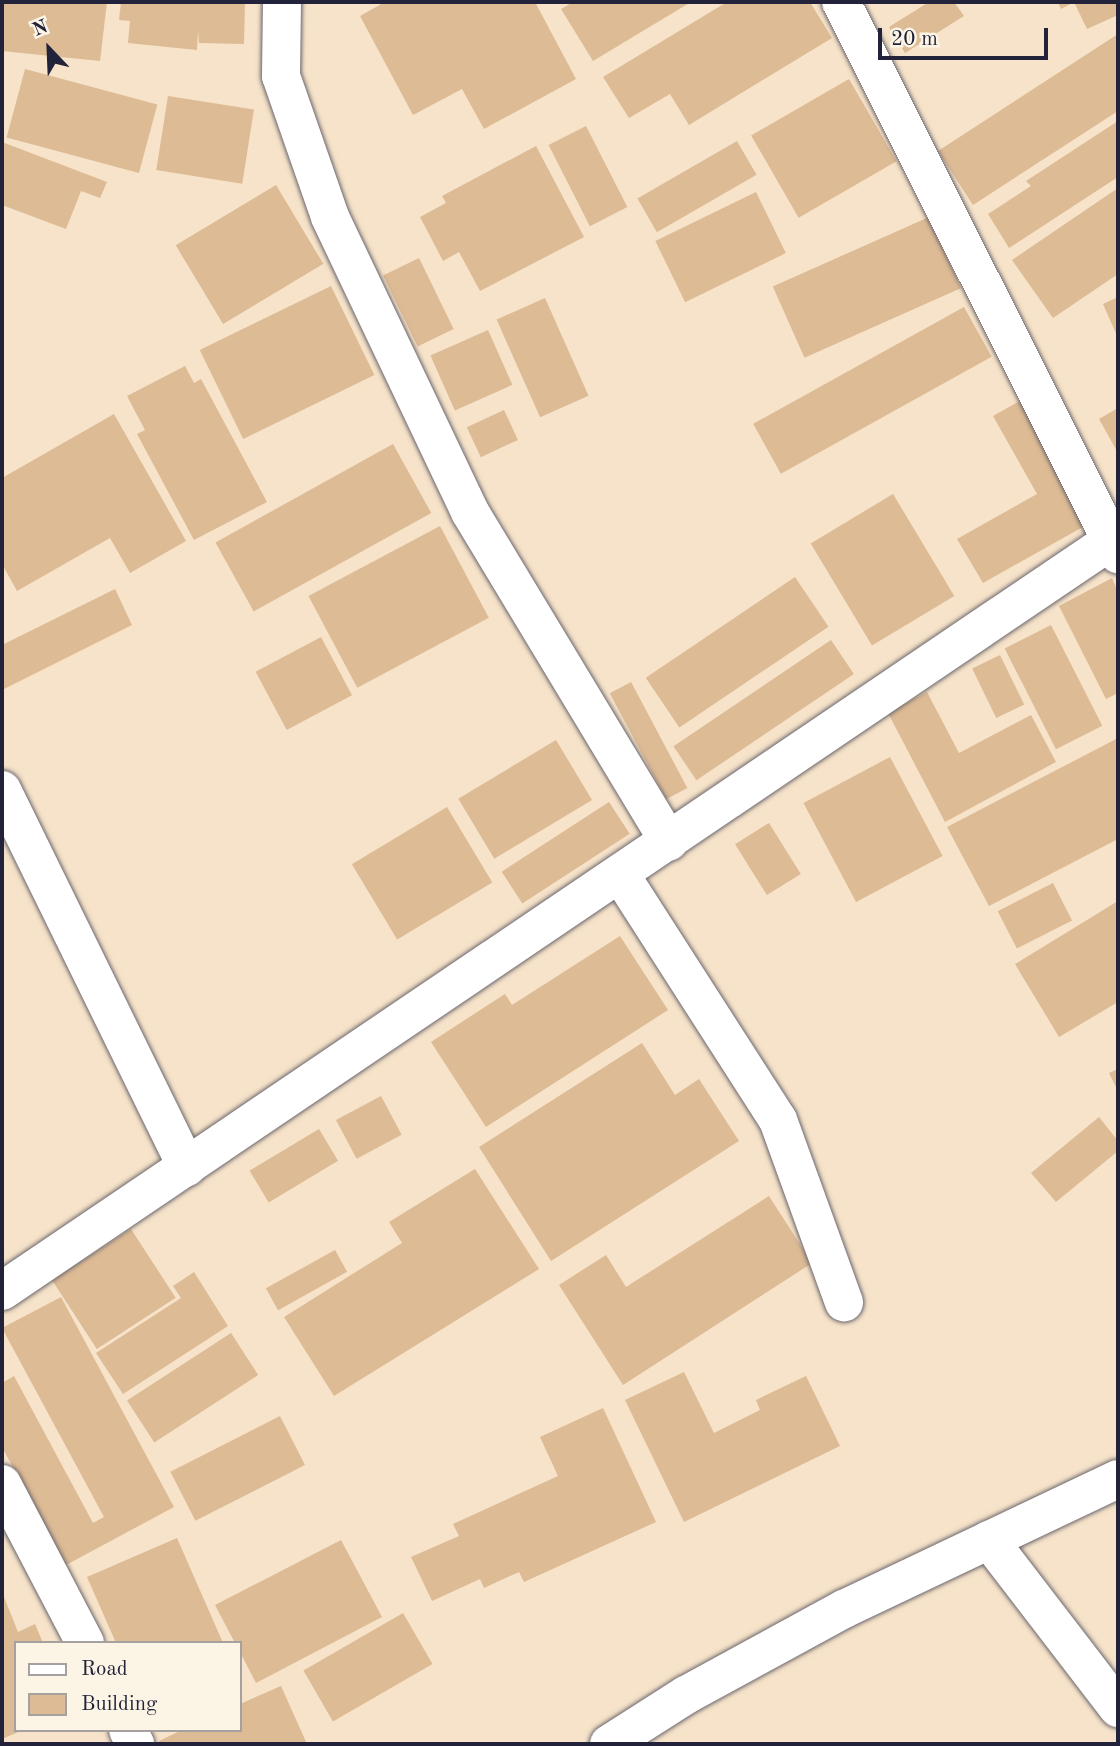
<!DOCTYPE html>
<html>
<head>
<meta charset="utf-8">
<style>
  body { margin:0 }
  #map { position:relative; width:1120px; height:1746px; overflow:hidden; background:#f6e3c9; font-family:"Old Standard TT",serif }
  div>[style] { position:absolute }
  .building>* { inset:0; background:#ddbb95; transform-origin:0 0 }
  .roads { filter:drop-shadow(0 0 2px #6c666d) drop-shadow(0 0 2px #6c666d) }
  .minor>* { height:38px; margin:-19px; padding:0 19px; transform-origin:19px; border-radius:19px; background:#fff }
  span { translate:-50% -50%; white-space:nowrap; text-align:center; line-height:1.15; -webkit-text-stroke:6px #fcf5e5; paint-order:stroke }
  .frame { position:absolute; inset:0; border:4px solid #22223b; pointer-events:none }
  .legend { position:absolute; left:14px; top:1641px; width:228px; height:91px; box-sizing:border-box; background:#fcf5e5; border:2px solid #a5a1a1; margin:0; padding:9px 12px; list-style:none; font-size:21px; color:#22223b }
  .legend li { display:flex; align-items:center; gap:14px; height:35px }
  .legend b { width:35px; border:2px solid #a5a1a1 }
  .north { position:absolute; left:14px; top:14px; width:70px; height:70px; -webkit-text-stroke:5px #fcf5e5; paint-order:stroke; rotate:337deg; font-size:19px; font-weight:700; line-height:28px; text-align:center; color:#22223b }
  .north::after { content:''; display:block; margin:auto; width:24px; height:32px; background:#22223b; clip-path:polygon(50% 0,100% 100%,50% 72%,0 100%) }
  .scale { position:absolute; left:878px; top:28px; width:170px; height:32px; box-sizing:border-box; border:4px solid #22223b; border-top:0; padding-left:9px; font-size:21px; line-height:24px; white-space:nowrap; color:#22223b; -webkit-text-stroke:5px #fcf5e5; paint-order:stroke }
</style>
</head>
<body>
<div id="map">
  <div class="building">
    <i style="clip-path:polygon(2px 2px,107px 2px,100px 61px,2px 51px)"></i>
    <i style="clip-path:polygon(121px 2px,245px 2px,244px 44px,199px 43px,198px 30px,197px 50px,128px 43px,130px 21px,119px 20px)"></i>
    <i style="clip-path:polygon(385px 2px,535px 2px,576px 79px,484px 129px,462px 89px,413px 115px,360px 16px)"></i>
    <i style="clip-path:polygon(573px 2px,691px 2px,593px 61px,561px 9px)"></i>
    <i style="clip-path:polygon(727px 2px,810px 2px,832px 38px,689px 125px,670px 94px,629px 118px,603px 77px)"></i>
    <i style="clip-path:polygon(929px 2px,954px 2px,964px 16px,905px 53px,889px 27px)"></i>
    <i style="clip-path:polygon(1058px 2px,1118px 2px,1118px 15px,1087px 29px,1074px 2px,1061px 9px)"></i>
    <i style="clip-path:polygon(1118px 34px,1118px 111px,973px 205px,938px 151px)"></i>
    <i style="left:25px;top:69px;width:137px;height:71px;rotate:15deg"></i>
    <i style="left:849px;top:79px;width:95px;height:113px;rotate:60deg"></i>
    <i style="left:168px;top:96px;width:87px;height:75px;rotate:9deg"></i>
    <i style="clip-path:polygon(1118px 121px,1118px 177px,1009px 248px,988px 214px,1031px 186px,1026px 181px)"></i>
    <i style="left:586px;top:126px;width:91px;height:42px;rotate:63deg"></i>
    <i style="left:737px;top:141px;width:39px;height:115px;rotate:60deg"></i>
    <i style="clip-path:polygon(2px 142px,107px 182px,100px 198px,81px 191px,66px 229px,2px 205px)"></i>
    <i style="clip-path:polygon(536px 146px,584px 237px,480px 291px,459px 252px,443px 261px,420px 217px,446px 203px,442px 196px)"></i>
    <i style="left:276px;top:185px;width:92px;height:117px;rotate:59deg"></i>
    <i style="clip-path:polygon(1118px 188px,1118px 274px,1053px 318px,1012px 260px)"></i>
    <i style="left:756px;top:192px;width:68px;height:112px;rotate:64deg"></i>
    <i style="left:929px;top:217px;width:78px;height:171px;rotate:66deg"></i>
    <i style="left:419px;top:258px;width:79px;height:40px;rotate:64deg"></i>
    <i style="left:331px;top:286px;width:99px;height:146px;rotate:64deg"></i>
    <i style="clip-path:polygon(1118px 297px,1118px 338px,1103px 304px)"></i>
    <i style="left:545px;top:298px;width:107px;height:53px;rotate:66deg"></i>
    <i style="left:964px;top:307px;width:57px;height:241px;rotate:61deg"></i>
    <i style="left:488px;top:330px;width:60px;height:63px;rotate:66deg"></i>
    <i style="clip-path:polygon(185px 366px,194px 383px,201px 379px,267px 502px,194px 540px,137px 434px,145px 430px,127px 396px)"></i>
    <i style="clip-path:polygon(1027px 397px,1097px 519px,983px 583px,957px 539px,1037px 494px,993px 416px)"></i>
    <i style="clip-path:polygon(1118px 408px,1118px 453px,1099px 419px)"></i>
    <i style="left:504px;top:410px;width:33px;height:41px;rotate:65deg"></i>
    <i style="clip-path:polygon(114px 414px,186px 541px,130px 573px,110px 538px,17px 591px,2px 564px,2px 478px)"></i>
    <i style="left:393px;top:444px;width:79px;height:203px;rotate:61deg"></i>
    <i style="left:893px;top:494px;width:119px;height:96px;rotate:59deg"></i>
    <i style="left:440px;top:526px;width:104px;height:149px;rotate:62deg"></i>
    <i style="left:795px;top:577px;width:60px;height:180px;rotate:56deg"></i>
    <i style="clip-path:polygon(1112px 578px,1118px 592px,1118px 693px,1106px 699px,1059px 606px)"></i>
    <i style="clip-path:polygon(115px 589px,132px 625px,2px 690px,2px 645px)"></i>
    <i style="left:1051px;top:625px;width:113px;height:52px;rotate:63deg"></i>
    <i style="left:321px;top:637px;width:66px;height:74px;rotate:62deg"></i>
    <i style="left:831px;top:640px;width:41px;height:190px;rotate:56deg"></i>
    <i style="left:1000px;top:655px;width:55px;height:31px;rotate:64deg"></i>
    <i style="left:631px;top:682px;width:120px;height:24px;rotate:62deg"></i>
    <i style="clip-path:polygon(927px 692px,959px 753px,1031px 715px,1056px 762px,945px 822px,888px 713px)"></i>
    <i style="clip-path:polygon(1118px 738px,1118px 839px,989px 906px,947px 827px)"></i>
    <i style="left:556px;top:740px;width:70px;height:114px;rotate:59deg"></i>
    <i style="left:890px;top:757px;width:112px;height:98px;rotate:62deg"></i>
    <i style="left:609px;top:802px;width:38px;height:128px;rotate:57deg"></i>
    <i style="left:447px;top:807px;width:88px;height:111px;rotate:59deg"></i>
    <i style="left:769px;top:823px;width:60px;height:40px;rotate:58deg"></i>
    <i style="left:1053px;top:883px;width:42px;height:62px;rotate:63deg"></i>
    <i style="clip-path:polygon(1118px 901px,1118px 1002px,1059px 1037px,1015px 964px)"></i>
    <i style="clip-path:polygon(620px 936px,668px 1010px,486px 1127px,431px 1042px,505px 994px,512px 1005px)"></i>
    <i style="clip-path:polygon(642px 1043px,675px 1095px,699px 1079px,739px 1141px,551px 1261px,479px 1147px)"></i>
    <i style="clip-path:polygon(1118px 1069px,1118px 1091px,1109px 1073px)"></i>
    <i style="left:381px;top:1096px;width:44px;height:51px;rotate:62deg"></i>
    <i style="clip-path:polygon(1099px 1117px,1118px 1141px,1118px 1151px,1056px 1202px,1031px 1173px)"></i>
    <i style="left:319px;top:1129px;width:37px;height:81px;rotate:59deg"></i>
    <i style="clip-path:polygon(475px 1169px,539px 1269px,334px 1396px,284px 1317px,402px 1243px,389px 1222px)"></i>
    <i style="clip-path:polygon(769px 1196px,812px 1263px,623px 1385px,559px 1285px,606px 1255px,626px 1287px)"></i>
    <i style="left:131px;top:1229px;width:82px;height:94px;rotate:57deg"></i>
    <i style="left:335px;top:1250px;width:25px;height:79px;rotate:61deg"></i>
    <i style="clip-path:polygon(194px 1272px,228px 1326px,123px 1394px,96px 1353px,181px 1298px,173px 1286px)"></i>
    <i style="clip-path:polygon(61px 1297px,174px 1507px,66px 1565px,2px 1447px,2px 1383px,14px 1376px,93px 1523px,104px 1517px,2px 1328px)"></i>
    <i style="left:231px;top:1333px;width:50px;height:124px;rotate:57deg"></i>
    <i style="clip-path:polygon(684px 1372px,714px 1433px,760px 1410px,756px 1400px,806px 1376px,840px 1446px,684px 1522px,625px 1400px)"></i>
    <i style="clip-path:polygon(603px 1408px,656px 1522px,524px 1582px,519px 1572px,484px 1588px,480px 1579px,432px 1601px,411px 1557px,459px 1536px,453px 1524px,558px 1476px,540px 1437px)"></i>
    <i style="left:280px;top:1416px;width:55px;height:123px;rotate:63deg"></i>
    <i style="clip-path:polygon(177px 1538px,223px 1643px,116px 1643px,87px 1577px)"></i>
    <i style="clip-path:polygon(341px 1540px,382px 1617px,256px 1683px,240px 1652px,240px 1643px,235px 1643px,215px 1605px)"></i>
    <i style="clip-path:polygon(2px 1592px,18px 1632px,35px 1624px,43px 1643px,16px 1643px,16px 1730px,23px 1730px,2px 1739px)"></i>
    <i style="left:403px;top:1613px;width:59px;height:115px;rotate:60deg"></i>
    <i style="clip-path:polygon(281px 1686px,307px 1744px,160px 1744px,159px 1741px,182px 1730px,240px 1730px,240px 1704px)"></i>
  </div>
  <div class="roads">
    <div class="minor">
      <i style="left:282px;top:2px;width:74px;rotate:90.8deg"></i>
      <i style="left:281px;top:76px;width:149px;rotate:70.8deg"></i>
      <i style="left:330px;top:217px;width:327px;rotate:64.6deg"></i>
      <i style="left:470px;top:512px;width:385px;rotate:58.9deg"></i>
      <i style="left:841px;top:2px;width:618px;rotate:63.35deg"></i>
      <i style="left:2px;top:790px;width:420px;rotate:63.9deg"></i>
      <i style="left:620px;top:874px;width:292px;rotate:57.3deg"></i>
      <i style="left:778px;top:1120px;width:194px;rotate:70.1deg"></i>
      <i style="left:2px;top:1291px;width:1347px;rotate:-34.08deg"></i>
      <i style="left:2px;top:1484px;width:179px;rotate:62.4deg"></i>
      <i style="left:989px;top:1540px;width:212px;rotate:52.5deg"></i>
      <i style="left:128px;top:1730px;width:16px;rotate:63deg"></i>
      <i style="left:609px;top:1744px;width:91px;rotate:-32.5deg"></i>
      <i style="left:686px;top:1695px;width:180px;rotate:-28.6deg"></i>
      <i style="left:844px;top:1609px;width:303px;rotate:-25.4deg"></i>
    </div>
  </div>
  <div class="frame"></div>
  <ul class="legend">
  <li><b style="height:9px;background:#fff"></b>Road</li>
  <li><b style="height:19px;background:#ddbb95"></b>Building</li>
  </ul>
  <div class="north">N</div>
  <div class="scale">20 m</div>
</div>
</body>
</html>
